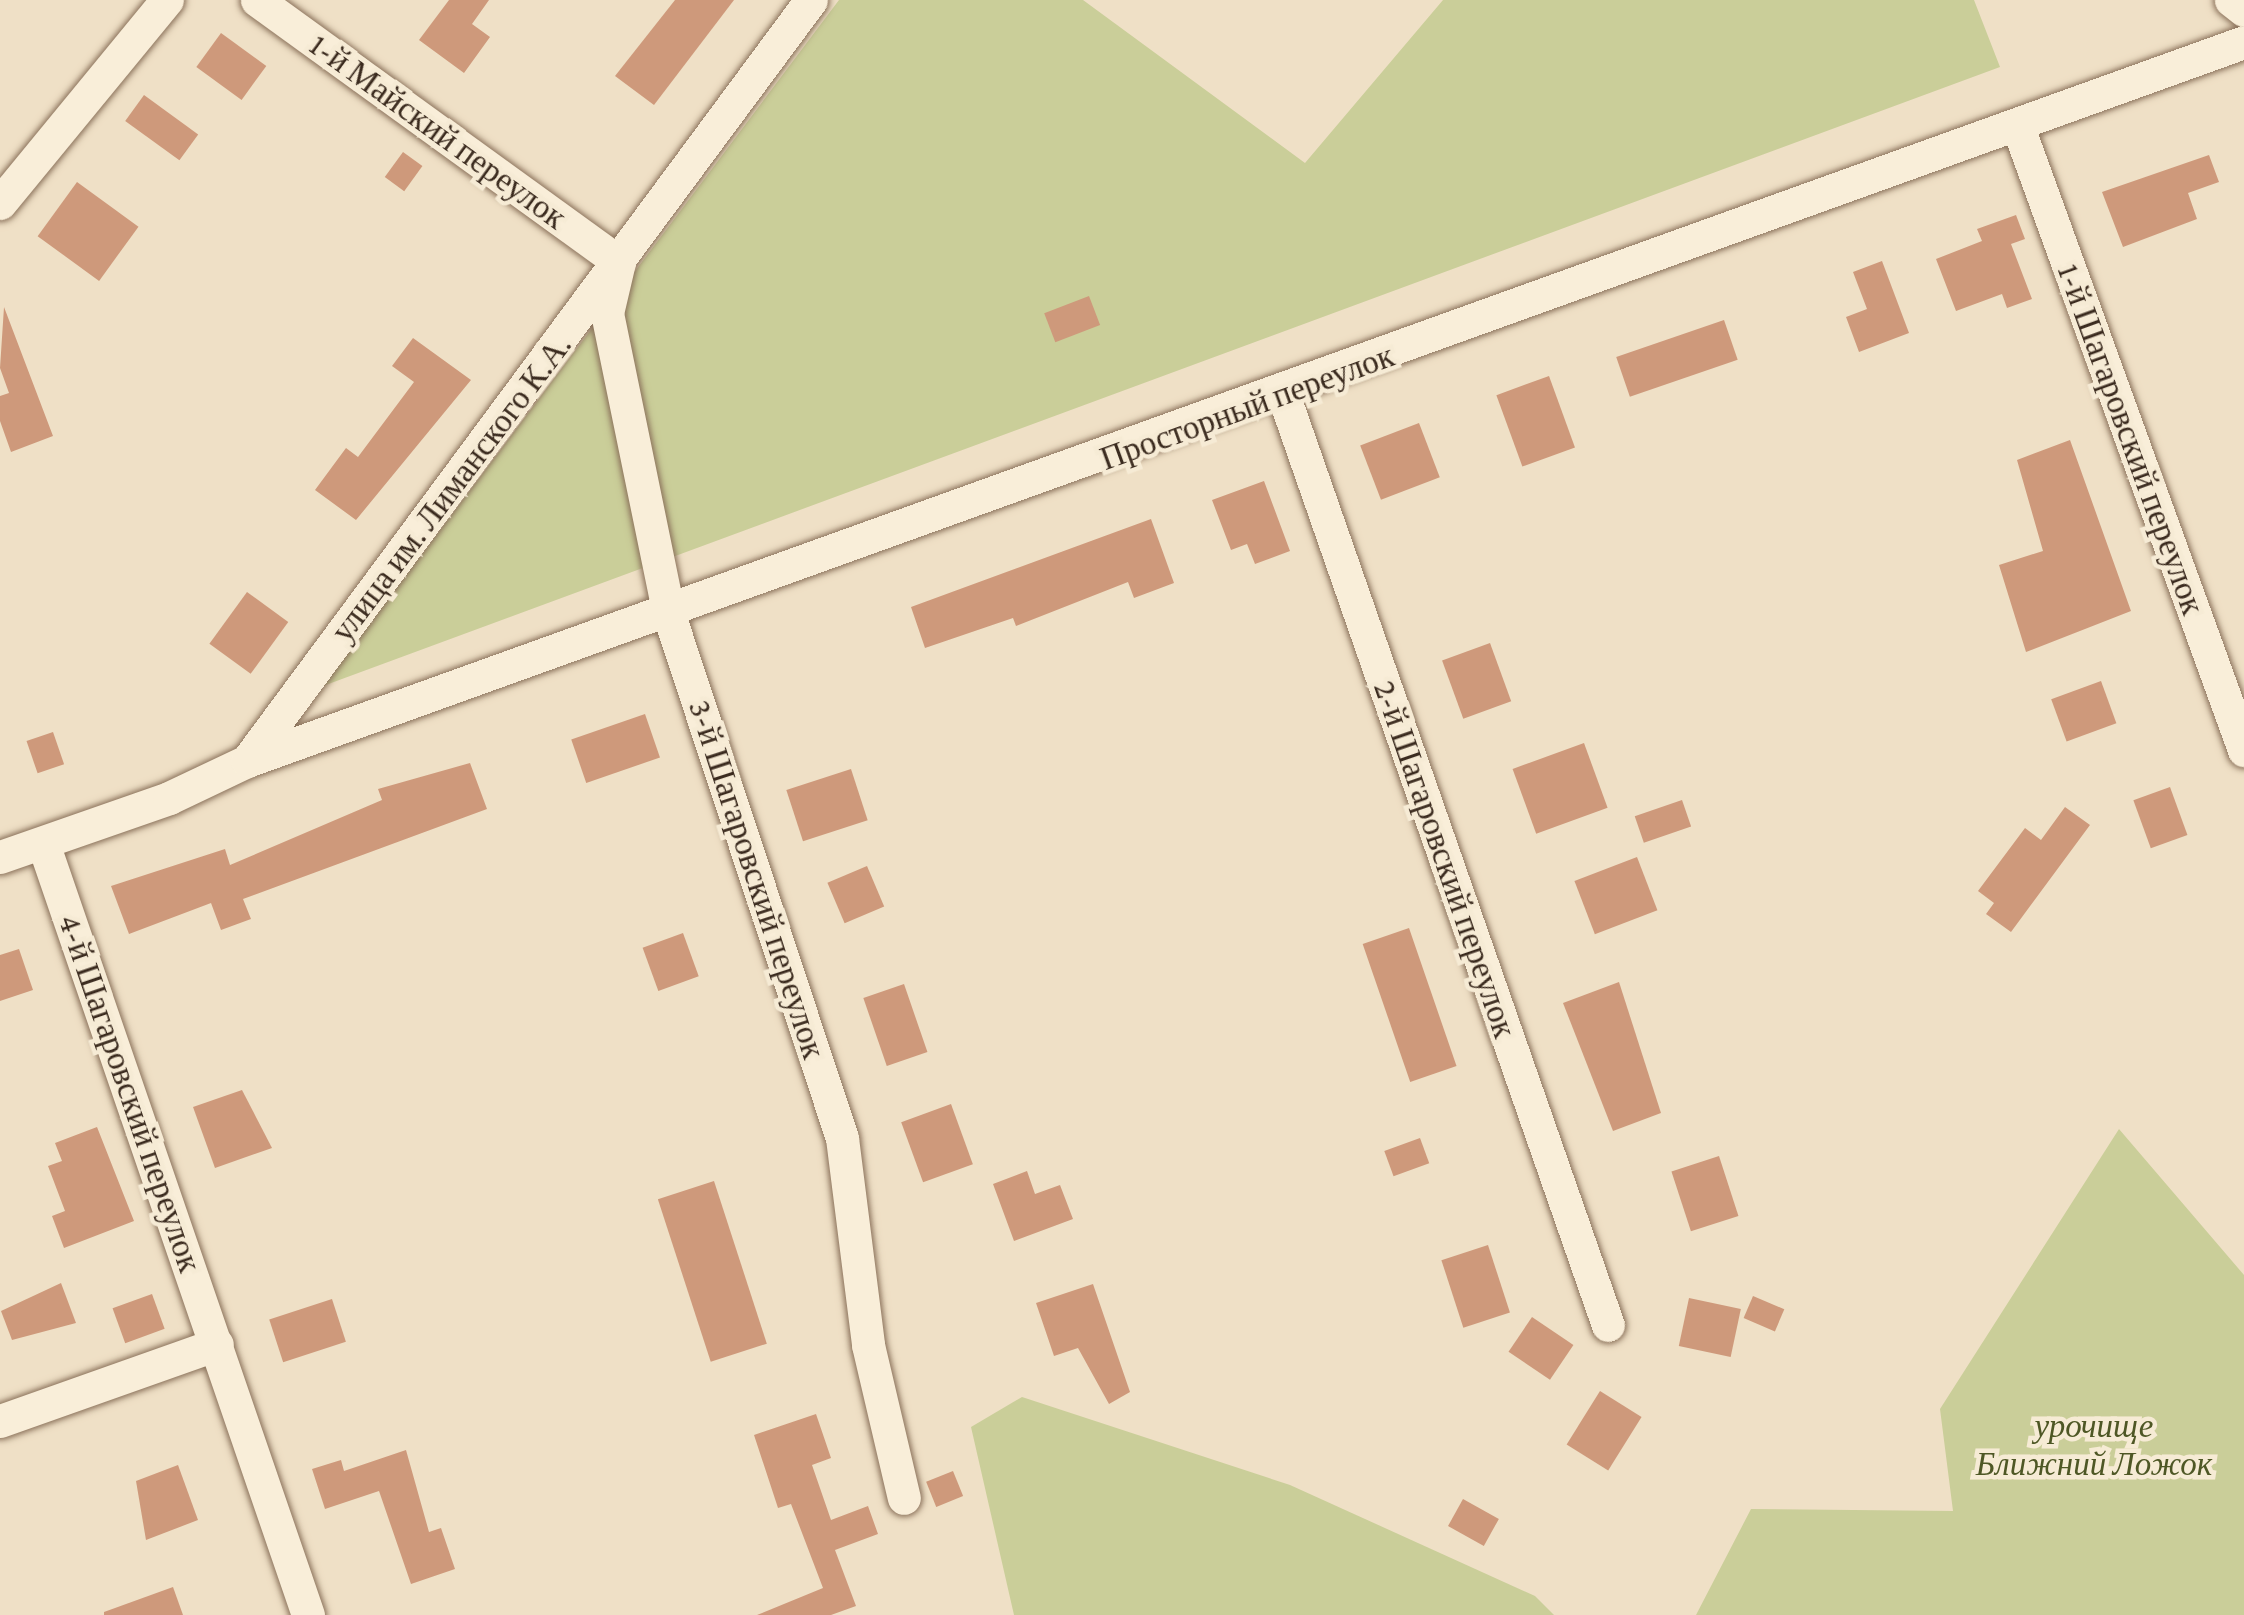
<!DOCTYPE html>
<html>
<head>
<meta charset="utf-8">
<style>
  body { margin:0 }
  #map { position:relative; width:2244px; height:1615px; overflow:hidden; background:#efe0c6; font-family:"Crimson Pro",serif }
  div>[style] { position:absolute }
  .green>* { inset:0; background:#cace99 }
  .building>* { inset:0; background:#ce997b; transform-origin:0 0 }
  .roads { filter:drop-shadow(0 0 3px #8b725b) drop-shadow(0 0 3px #8b725b) }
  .minor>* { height:33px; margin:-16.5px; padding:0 16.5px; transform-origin:16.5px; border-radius:16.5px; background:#f9eed9 }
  span { translate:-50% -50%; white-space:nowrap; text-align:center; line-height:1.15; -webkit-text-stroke:9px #f6ebd5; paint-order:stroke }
  .street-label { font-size:33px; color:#3b2b1f }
  .park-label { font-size:33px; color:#4e5725; font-style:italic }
</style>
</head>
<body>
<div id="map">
  <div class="green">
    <i style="clip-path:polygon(839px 0,1083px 0,1305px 163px,1443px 0,1974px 0,2000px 67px,323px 686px)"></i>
    <i style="clip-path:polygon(2119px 1129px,2244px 1275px,2244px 1615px,1696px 1615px,1751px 1509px,1953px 1511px,1940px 1409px)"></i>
    <i style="clip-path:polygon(1022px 1397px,1290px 1485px,1535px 1596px,1554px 1615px,1014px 1615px,971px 1427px)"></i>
  </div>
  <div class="building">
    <i style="clip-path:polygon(449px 0,489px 0,472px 24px,490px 37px,464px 73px,419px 40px)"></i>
    <i style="clip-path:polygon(675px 0,734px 0,654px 105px,615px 76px)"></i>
    <i style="left:221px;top:33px;width:56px;height:42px;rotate:36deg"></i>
    <i style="left:144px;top:95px;width:67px;height:32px;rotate:36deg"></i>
    <i style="left:403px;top:152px;width:24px;height:31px;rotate:36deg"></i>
    <i style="clip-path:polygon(2209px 155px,2219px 182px,2188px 193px,2197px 219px,2123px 247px,2102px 192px)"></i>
    <i style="left:77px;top:182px;width:76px;height:67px;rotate:36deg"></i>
    <i style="clip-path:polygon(2016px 215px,2025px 239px,2011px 244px,2032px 299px,2007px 308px,2002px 294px,1956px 311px,1936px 259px,1982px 241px,1977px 229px)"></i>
    <i style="clip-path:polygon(1882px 261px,1909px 333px,1859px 352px,1846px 317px,1867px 309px,1853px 272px)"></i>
    <i style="left:1089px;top:296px;width:31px;height:48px;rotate:69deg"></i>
    <i style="clip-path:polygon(4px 307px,53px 436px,11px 452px,0 421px,0 396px,9px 393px,0 368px)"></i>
    <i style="left:1724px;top:320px;width:42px;height:114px;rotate:71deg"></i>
    <i style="clip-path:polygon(413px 338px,471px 380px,356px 520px,315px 490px,346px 448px,358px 457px,414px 382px,392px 366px)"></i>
    <i style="left:1549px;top:376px;width:76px;height:56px;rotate:70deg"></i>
    <i style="left:1419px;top:423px;width:58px;height:63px;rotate:69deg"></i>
    <i style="clip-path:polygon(2070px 440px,2131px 611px,2026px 652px,1999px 565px,2043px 551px,2017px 460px)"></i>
    <i style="clip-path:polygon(1264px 481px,1290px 551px,1255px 564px,1247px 544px,1231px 550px,1212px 500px)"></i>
    <i style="clip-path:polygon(1151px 519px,1174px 583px,1134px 598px,1128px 582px,1016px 626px,1013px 618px,925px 648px,911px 607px)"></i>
    <i style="left:247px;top:592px;width:51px;height:64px;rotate:36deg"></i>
    <i style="left:1490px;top:643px;width:62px;height:51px;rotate:70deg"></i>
    <i style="left:2101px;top:681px;width:45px;height:53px;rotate:70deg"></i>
    <i style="left:645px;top:714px;width:46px;height:78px;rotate:71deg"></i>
    <i style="left:53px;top:732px;width:34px;height:28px;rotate:71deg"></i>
    <i style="left:1584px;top:743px;width:69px;height:76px;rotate:70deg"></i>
    <i style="clip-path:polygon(470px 763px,487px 809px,243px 899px,251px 919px,221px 930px,211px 903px,129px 934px,111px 886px,225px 849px,230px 865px,382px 800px,378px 789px)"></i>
    <i style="left:851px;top:769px;width:54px;height:68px;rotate:72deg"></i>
    <i style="left:2170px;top:787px;width:51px;height:39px;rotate:70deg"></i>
    <i style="left:1682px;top:800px;width:28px;height:50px;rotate:71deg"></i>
    <i style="clip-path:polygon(2065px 807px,2090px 825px,2011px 932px,1986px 914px,1994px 903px,1978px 891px,2025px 828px,2041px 840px)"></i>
    <i style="left:1637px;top:857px;width:57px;height:67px;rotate:69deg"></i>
    <i style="left:867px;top:866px;width:44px;height:43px;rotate:67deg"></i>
    <i style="left:1409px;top:928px;width:146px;height:49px;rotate:71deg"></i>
    <i style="left:683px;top:933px;width:46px;height:43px;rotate:70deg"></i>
    <i style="clip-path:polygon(19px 949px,33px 990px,0 1001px,0 955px)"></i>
    <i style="clip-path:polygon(1619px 982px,1661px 1113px,1613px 1131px,1563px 1003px)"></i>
    <i style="left:904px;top:984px;width:72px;height:43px;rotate:71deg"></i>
    <i style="clip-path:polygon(242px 1090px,272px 1148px,215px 1168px,193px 1107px)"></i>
    <i style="left:951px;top:1104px;width:64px;height:53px;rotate:70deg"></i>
    <i style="clip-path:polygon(97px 1127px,134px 1221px,64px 1248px,52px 1216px,65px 1211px,48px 1166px,62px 1161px,55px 1143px)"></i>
    <i style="left:1420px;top:1138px;width:27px;height:38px;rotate:70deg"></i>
    <i style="left:1719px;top:1156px;width:63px;height:50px;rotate:72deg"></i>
    <i style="clip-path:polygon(1027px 1171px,1035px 1194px,1060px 1185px,1073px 1219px,1014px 1241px,993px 1184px)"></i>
    <i style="left:714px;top:1181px;width:171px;height:59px;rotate:72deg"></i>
    <i style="left:1488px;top:1245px;width:71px;height:49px;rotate:72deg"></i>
    <i style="clip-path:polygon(61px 1283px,76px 1323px,12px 1340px,1px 1311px)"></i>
    <i style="clip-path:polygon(1093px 1284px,1130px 1392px,1109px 1404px,1078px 1348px,1054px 1356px,1036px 1303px)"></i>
    <i style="left:152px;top:1294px;width:37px;height:42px;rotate:70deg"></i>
    <i style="left:1753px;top:1296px;width:34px;height:24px;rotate:23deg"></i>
    <i style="left:1689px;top:1298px;width:53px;height:49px;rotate:12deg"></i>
    <i style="left:332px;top:1299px;width:45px;height:66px;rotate:72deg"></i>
    <i style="left:1532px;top:1317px;width:50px;height:42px;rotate:34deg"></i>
    <i style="left:1600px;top:1391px;width:49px;height:63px;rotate:32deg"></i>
    <i style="clip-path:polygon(816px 1414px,831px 1458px,812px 1465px,831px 1520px,868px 1506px,878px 1534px,835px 1550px,856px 1606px,831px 1615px,757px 1615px,823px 1588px,791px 1504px,778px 1508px,754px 1435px)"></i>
    <i style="clip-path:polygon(406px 1450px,429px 1532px,441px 1528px,455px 1569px,411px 1584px,379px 1491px,325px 1509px,312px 1469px,341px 1460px,344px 1471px)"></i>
    <i style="clip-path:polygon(178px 1465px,198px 1520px,146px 1540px,136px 1481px)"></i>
    <i style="left:953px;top:1471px;width:27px;height:29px;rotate:68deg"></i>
    <i style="left:1463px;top:1499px;width:41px;height:31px;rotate:29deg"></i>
    <i style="clip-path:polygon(173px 1587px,183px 1615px,104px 1615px,104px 1612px)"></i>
  </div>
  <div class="roads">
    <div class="minor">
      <i style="left:257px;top:0;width:447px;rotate:35.9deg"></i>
      <i style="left:619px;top:262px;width:52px;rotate:103.2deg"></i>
      <i style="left:607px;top:313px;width:308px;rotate:78.4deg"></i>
      <i style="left:669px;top:615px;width:551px;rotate:71.7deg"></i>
      <i style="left:842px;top:1138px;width:209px;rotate:82.8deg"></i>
      <i style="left:868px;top:1345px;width:157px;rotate:76.8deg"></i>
      <i style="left:2231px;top:0;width:16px;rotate:38deg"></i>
      <i style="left:2018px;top:127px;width:663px;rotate:70.06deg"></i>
      <i style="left:0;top:203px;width:263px;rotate:-50.6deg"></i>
      <i style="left:1283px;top:394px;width:986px;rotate:70.76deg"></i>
      <i style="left:247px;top:761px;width:2122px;rotate:-19.8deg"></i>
      <i style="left:43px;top:843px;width:816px;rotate:71.05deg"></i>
      <i style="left:0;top:857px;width:179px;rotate:-19.2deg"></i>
      <i style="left:169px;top:798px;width:86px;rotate:-25.4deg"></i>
      <i style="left:247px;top:761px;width:947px;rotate:-53.46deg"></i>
      <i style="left:0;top:1421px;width:230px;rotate:-19.5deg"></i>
    </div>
  </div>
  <div class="street-label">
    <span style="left:438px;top:131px;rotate:36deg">1-й Майский переулок</span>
    <span style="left:1247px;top:407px;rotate:-20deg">Просторный переулок</span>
    <span style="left:2131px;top:439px;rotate:70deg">1-й Шагаровский переулок</span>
    <span style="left:451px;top:488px;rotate:-53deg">улица им. Лиманского К.А.</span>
    <span style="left:1445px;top:859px;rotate:71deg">2-й Шагаровский переулок</span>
    <span style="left:757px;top:879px;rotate:72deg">3-й Шагаровский переулок</span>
    <span style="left:130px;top:1093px;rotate:71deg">4-й Шагаровский переулок</span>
  </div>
  <div class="park-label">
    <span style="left:2094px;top:1445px">урочище<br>Ближний Ложок</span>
  </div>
</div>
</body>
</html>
